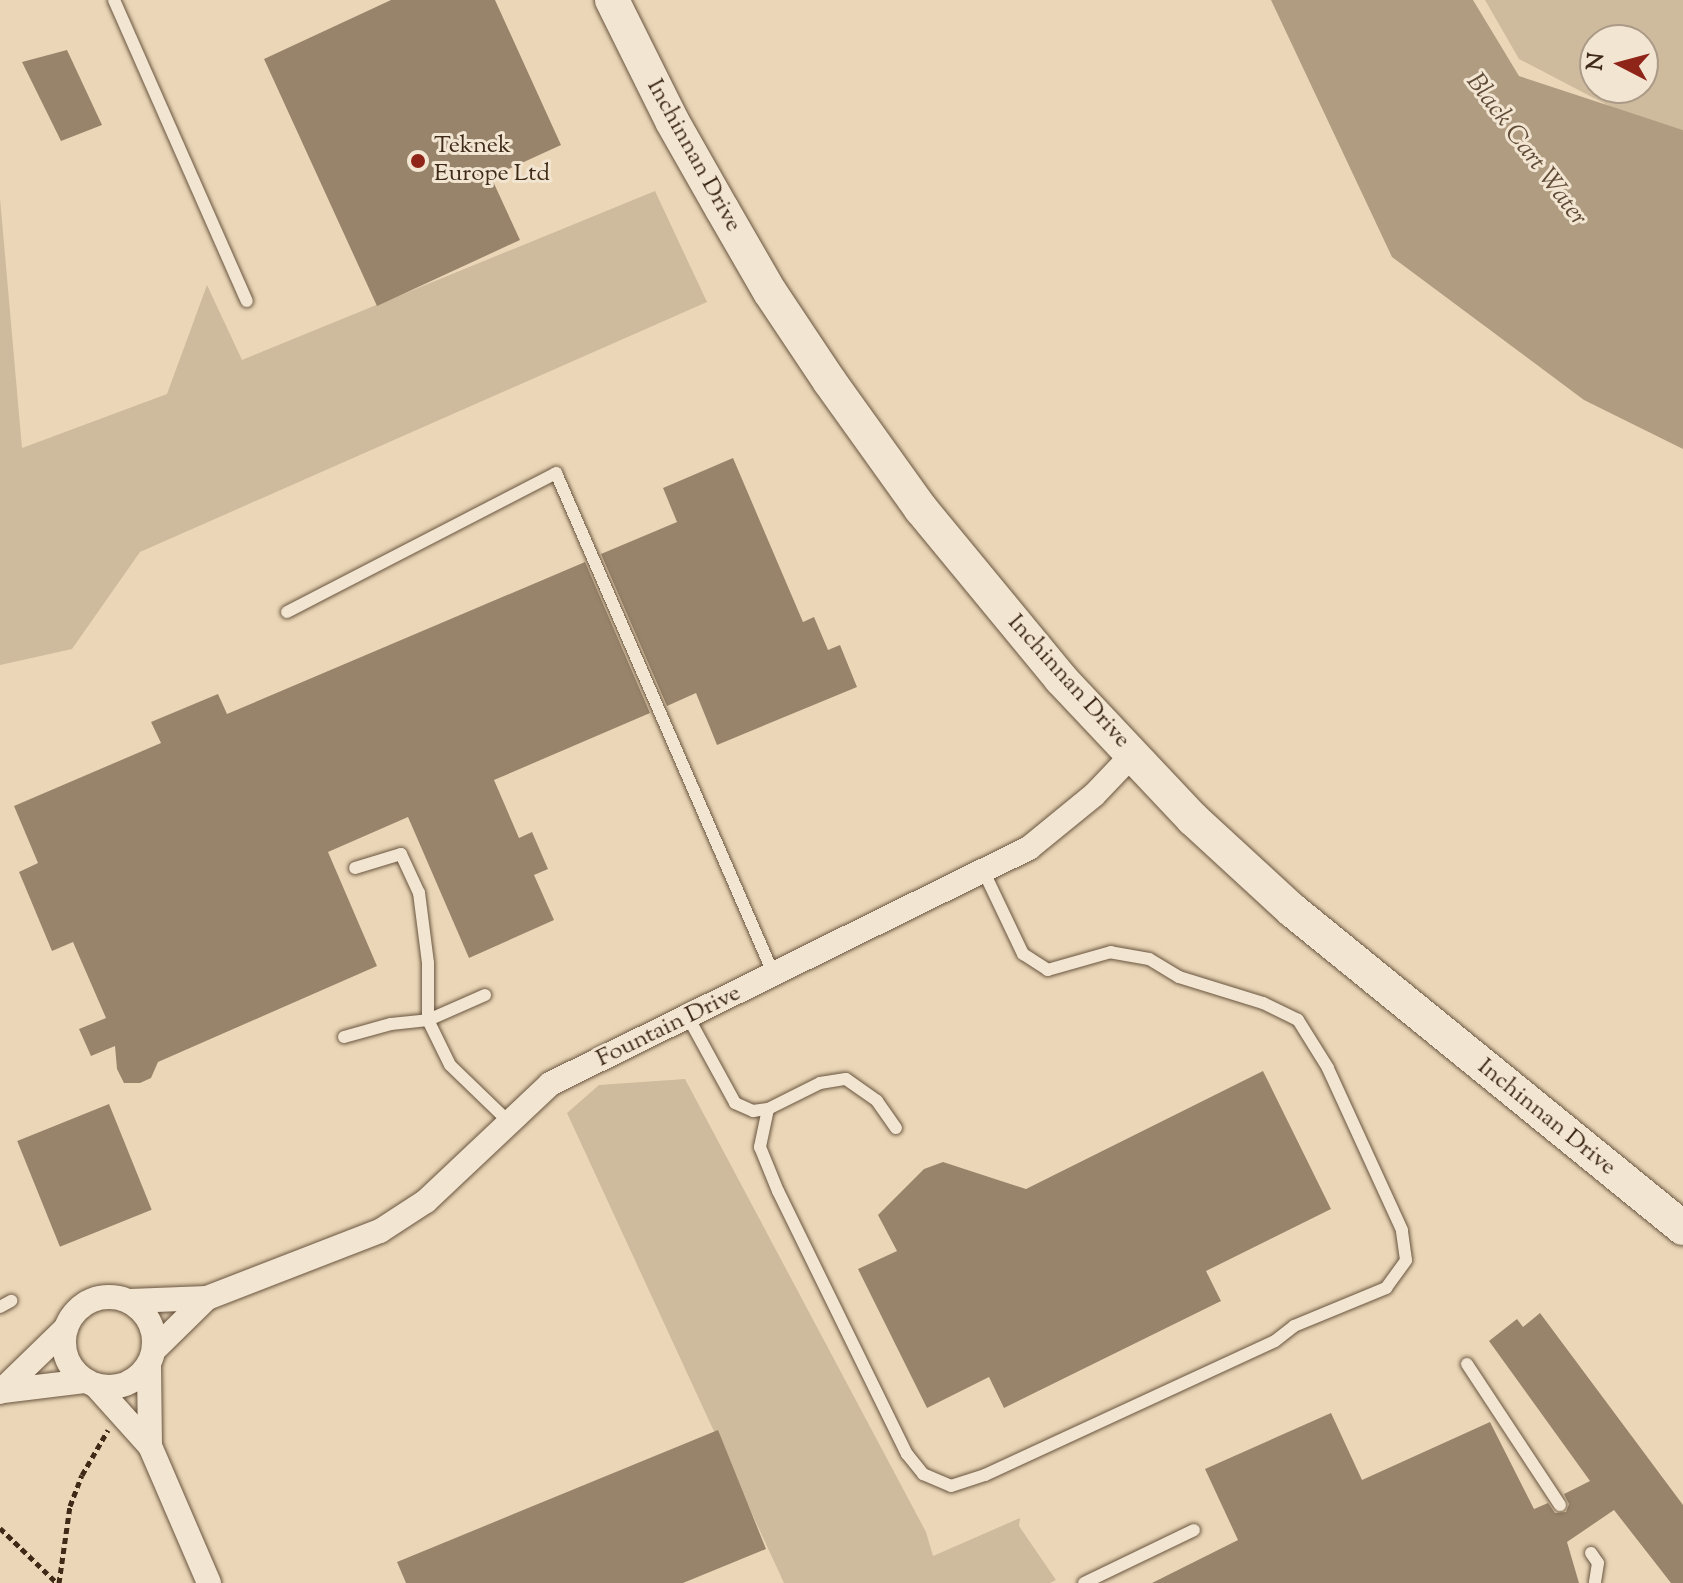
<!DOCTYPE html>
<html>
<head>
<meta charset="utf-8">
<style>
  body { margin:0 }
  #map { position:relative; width:1683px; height:1583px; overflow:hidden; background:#ebd7b8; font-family:"Sorts Mill Goudy",serif }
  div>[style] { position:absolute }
  .green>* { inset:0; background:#ceba9d }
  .water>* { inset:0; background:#b09c81 }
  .building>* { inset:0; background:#98846b; transform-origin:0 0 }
  .path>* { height:5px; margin-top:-2.5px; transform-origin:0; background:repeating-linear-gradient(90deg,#3e2a17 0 6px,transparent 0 10px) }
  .roads { filter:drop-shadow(0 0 2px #69553f) drop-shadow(0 0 2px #69553f) }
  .lane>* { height:12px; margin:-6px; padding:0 6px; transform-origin:6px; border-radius:6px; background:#f2e5d1 }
  .street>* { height:24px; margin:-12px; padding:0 12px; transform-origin:12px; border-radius:12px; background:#f2e5d1 }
  .street>.ring { margin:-12px; padding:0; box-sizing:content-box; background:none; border:24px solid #f2e5d1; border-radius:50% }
  .secondary>* { height:34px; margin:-17px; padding:0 17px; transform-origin:17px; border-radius:17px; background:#f2e5d1 }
  .dots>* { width:22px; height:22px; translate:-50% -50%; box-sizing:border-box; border:4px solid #f2e5d1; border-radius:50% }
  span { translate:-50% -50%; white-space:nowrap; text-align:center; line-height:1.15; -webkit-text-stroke:6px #f2e5d1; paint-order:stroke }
  .poi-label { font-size:24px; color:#3e2a17 }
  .left { translate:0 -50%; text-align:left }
  .street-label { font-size:24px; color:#3e2a17 }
  .water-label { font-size:26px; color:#604c37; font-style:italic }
  .north { position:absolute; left:1579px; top:24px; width:80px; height:80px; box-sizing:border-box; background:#f2e5d1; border:2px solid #aa9a87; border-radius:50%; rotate:276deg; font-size:22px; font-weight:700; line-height:32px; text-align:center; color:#3e2a17 }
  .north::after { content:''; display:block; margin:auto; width:28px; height:36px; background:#8f2418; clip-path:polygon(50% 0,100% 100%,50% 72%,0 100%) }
</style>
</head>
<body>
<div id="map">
  <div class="green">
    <i style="clip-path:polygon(evenodd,1485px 0,1683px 0,1683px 130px,1611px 107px,1519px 59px,1485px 0,1595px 40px,1643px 40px,1643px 88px,1595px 88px,1595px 40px)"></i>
    <i style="clip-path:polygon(655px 191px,707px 302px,140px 552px,72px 649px,0 665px,0 198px,22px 448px,167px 394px,207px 285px,242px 360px)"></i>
    <i style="clip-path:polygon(685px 1079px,926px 1532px,933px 1556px,1020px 1518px,1019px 1526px,1056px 1580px,1050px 1583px,784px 1583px,567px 1113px,599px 1085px)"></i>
  </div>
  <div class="water">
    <i style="clip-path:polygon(1271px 0,1473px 0,1519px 76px,1683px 130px,1683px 449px,1584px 400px,1392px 257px)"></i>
  </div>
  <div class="building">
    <i style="clip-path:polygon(391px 0,495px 0,561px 145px,491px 177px,520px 240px,377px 306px,264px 59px)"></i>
    <i style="clip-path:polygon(67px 50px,102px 125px,61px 141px,22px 62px)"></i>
    <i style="clip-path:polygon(733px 458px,803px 622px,814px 617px,828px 650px,840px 645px,857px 687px,717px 745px,696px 693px,667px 706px,601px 554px,677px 522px,663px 488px)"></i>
    <i style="clip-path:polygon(585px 562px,650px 713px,494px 780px,519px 838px,532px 832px,548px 869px,534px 875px,554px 920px,469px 958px,408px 817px,328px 852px,377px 966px,158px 1062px,151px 1078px,140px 1083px,124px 1083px,117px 1069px,115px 1046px,91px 1056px,79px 1029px,106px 1018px,73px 942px,52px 951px,19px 872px,38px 863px,14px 806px,161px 743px,151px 722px,218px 694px,227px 714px)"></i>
    <i style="clip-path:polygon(1263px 1071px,1331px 1209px,1206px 1271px,1221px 1301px,1004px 1408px,989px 1377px,927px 1408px,858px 1269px,897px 1251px,878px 1215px,924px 1169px,943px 1162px,1026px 1189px)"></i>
    <i style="left:109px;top:1104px;width:114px;height:99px;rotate:68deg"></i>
    <i style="clip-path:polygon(1540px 1313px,1683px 1505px,1683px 1583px,1671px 1583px,1614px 1510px,1567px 1542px,1579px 1583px,1152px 1583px,1238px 1540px,1205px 1469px,1331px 1413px,1362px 1480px,1490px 1422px,1534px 1509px,1548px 1503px,1555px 1513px,1566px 1512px,1569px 1504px,1564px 1494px,1590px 1481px,1489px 1341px,1517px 1319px,1523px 1327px)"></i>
    <i style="clip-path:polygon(718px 1430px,766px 1549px,683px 1583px,406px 1583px,397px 1562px)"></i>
  </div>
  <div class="path">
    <i style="left:0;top:1528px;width:79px;rotate:44deg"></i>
    <i style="left:59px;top:1583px;width:78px;rotate:-81.9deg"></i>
    <i style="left:70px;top:1506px;width:33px;rotate:-69deg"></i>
    <i style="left:82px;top:1475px;width:52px;rotate:-60deg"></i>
  </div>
  <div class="roads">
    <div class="lane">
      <i style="left:114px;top:0;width:329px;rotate:66.2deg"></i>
      <i style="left:287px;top:612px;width:303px;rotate:-27.3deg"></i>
      <i style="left:556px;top:473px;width:547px;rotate:66.53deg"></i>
      <i style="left:485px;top:995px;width:62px;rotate:156.3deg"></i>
      <i style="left:428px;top:1020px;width:50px;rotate:63.9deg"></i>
      <i style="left:450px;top:1065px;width:82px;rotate:44deg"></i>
      <i style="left:688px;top:1017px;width:98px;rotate:61.3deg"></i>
      <i style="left:735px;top:1103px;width:20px;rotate:24deg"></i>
      <i style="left:753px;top:1111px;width:15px;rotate:-8deg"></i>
      <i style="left:768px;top:1109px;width:58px;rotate:-26.6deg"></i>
      <i style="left:820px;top:1083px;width:26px;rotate:-9deg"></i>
      <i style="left:846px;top:1079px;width:38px;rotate:35deg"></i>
      <i style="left:877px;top:1101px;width:33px;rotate:55deg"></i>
      <i style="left:344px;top:1037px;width:49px;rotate:-15.5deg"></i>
      <i style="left:391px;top:1024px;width:37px;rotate:-6deg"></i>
      <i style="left:428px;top:1020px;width:57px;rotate:-90deg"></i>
      <i style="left:428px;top:963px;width:71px;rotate:-97.3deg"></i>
      <i style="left:419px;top:893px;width:43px;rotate:-114.8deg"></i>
      <i style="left:401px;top:854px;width:48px;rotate:163.1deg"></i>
      <i style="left:768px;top:1109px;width:39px;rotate:102deg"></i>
      <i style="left:760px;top:1147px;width:48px;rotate:67.8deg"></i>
      <i style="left:778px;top:1191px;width:293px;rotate:63.9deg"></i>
      <i style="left:907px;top:1454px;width:26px;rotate:51deg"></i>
      <i style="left:923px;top:1474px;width:30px;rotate:23deg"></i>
      <i style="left:951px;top:1486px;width:36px;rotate:-18deg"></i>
      <i style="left:985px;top:1475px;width:319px;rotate:-24.8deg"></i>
      <i style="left:1275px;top:1341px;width:24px;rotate:-38deg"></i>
      <i style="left:1294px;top:1326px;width:100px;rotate:-22.4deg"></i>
      <i style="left:1386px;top:1288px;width:34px;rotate:-54deg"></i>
      <i style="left:1406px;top:1260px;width:30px;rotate:-98deg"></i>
      <i style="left:1402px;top:1230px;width:178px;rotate:-114.6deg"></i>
      <i style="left:1328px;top:1068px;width:57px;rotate:-122deg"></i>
      <i style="left:1298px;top:1020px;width:39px;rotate:-154deg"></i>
      <i style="left:1263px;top:1003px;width:88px;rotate:-162.8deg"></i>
      <i style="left:1179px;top:977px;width:35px;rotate:-149deg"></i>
      <i style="left:1149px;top:959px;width:39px;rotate:-170deg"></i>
      <i style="left:1111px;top:952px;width:66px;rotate:164.1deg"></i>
      <i style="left:1048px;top:970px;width:30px;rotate:-147deg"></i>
      <i style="left:1023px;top:954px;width:93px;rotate:-115.5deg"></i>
      <i style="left:0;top:1307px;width:13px;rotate:-29deg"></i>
      <i style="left:1467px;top:1364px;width:169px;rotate:56.6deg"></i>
      <i style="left:1591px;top:1553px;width:12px;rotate:55deg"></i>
      <i style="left:1598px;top:1563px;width:20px;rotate:99deg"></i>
      <i style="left:1084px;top:1583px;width:122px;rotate:-25.7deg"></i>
    </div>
    <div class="street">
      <i class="ring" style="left:64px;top:1297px;width:66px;height:66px"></i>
      <i style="left:130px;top:1301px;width:77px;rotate:-2.2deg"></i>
      <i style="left:207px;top:1298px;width:186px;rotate:-21.2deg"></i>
      <i style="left:380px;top:1231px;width:55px;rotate:-33.1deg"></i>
      <i style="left:426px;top:1201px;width:170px;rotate:-43.3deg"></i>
      <i style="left:550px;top:1084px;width:534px;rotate:-26.23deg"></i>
      <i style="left:1029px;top:848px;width:84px;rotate:-39.2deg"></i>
      <i style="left:1094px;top:795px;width:57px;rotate:-46.4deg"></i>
      <i style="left:154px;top:1350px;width:74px;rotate:-44.5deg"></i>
      <i style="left:149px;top:1364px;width:82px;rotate:89.3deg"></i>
      <i style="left:95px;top:1385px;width:82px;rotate:48deg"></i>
      <i style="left:150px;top:1446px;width:149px;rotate:66.7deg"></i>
      <i style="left:3px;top:1391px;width:84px;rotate:-6.9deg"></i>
      <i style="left:0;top:1392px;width:91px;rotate:-44.1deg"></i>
    </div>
    <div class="secondary">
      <i style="left:612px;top:0;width:135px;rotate:63.6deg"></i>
      <i style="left:672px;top:121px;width:101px;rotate:60.4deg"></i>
      <i style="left:722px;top:209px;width:96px;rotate:60deg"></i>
      <i style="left:770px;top:292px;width:108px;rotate:56.3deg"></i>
      <i style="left:830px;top:382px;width:156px;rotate:54.4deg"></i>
      <i style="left:921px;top:509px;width:220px;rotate:50.5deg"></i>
      <i style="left:1061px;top:679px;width:192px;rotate:46.7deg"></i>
      <i style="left:1193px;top:819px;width:134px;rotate:42.6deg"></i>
      <i style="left:1292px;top:910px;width:504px;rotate:39.12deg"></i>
    </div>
  </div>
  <div class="dots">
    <i style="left:418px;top:161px;background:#8f2418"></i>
  </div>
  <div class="poi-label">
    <span class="left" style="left:434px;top:161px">Teknek<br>Europe Ltd</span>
  </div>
  <div class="street-label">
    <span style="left:693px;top:156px;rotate:61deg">Inchinnan Drive</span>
    <span style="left:1068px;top:682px;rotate:48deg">Inchinnan Drive</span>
    <span style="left:669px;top:1027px;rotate:-26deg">Fountain Drive</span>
    <span style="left:1546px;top:1118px;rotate:39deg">Inchinnan Drive</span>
  </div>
  <div class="water-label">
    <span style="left:1526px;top:150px;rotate:53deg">Black Cart Water</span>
  </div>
  <div class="north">N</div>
</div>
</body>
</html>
